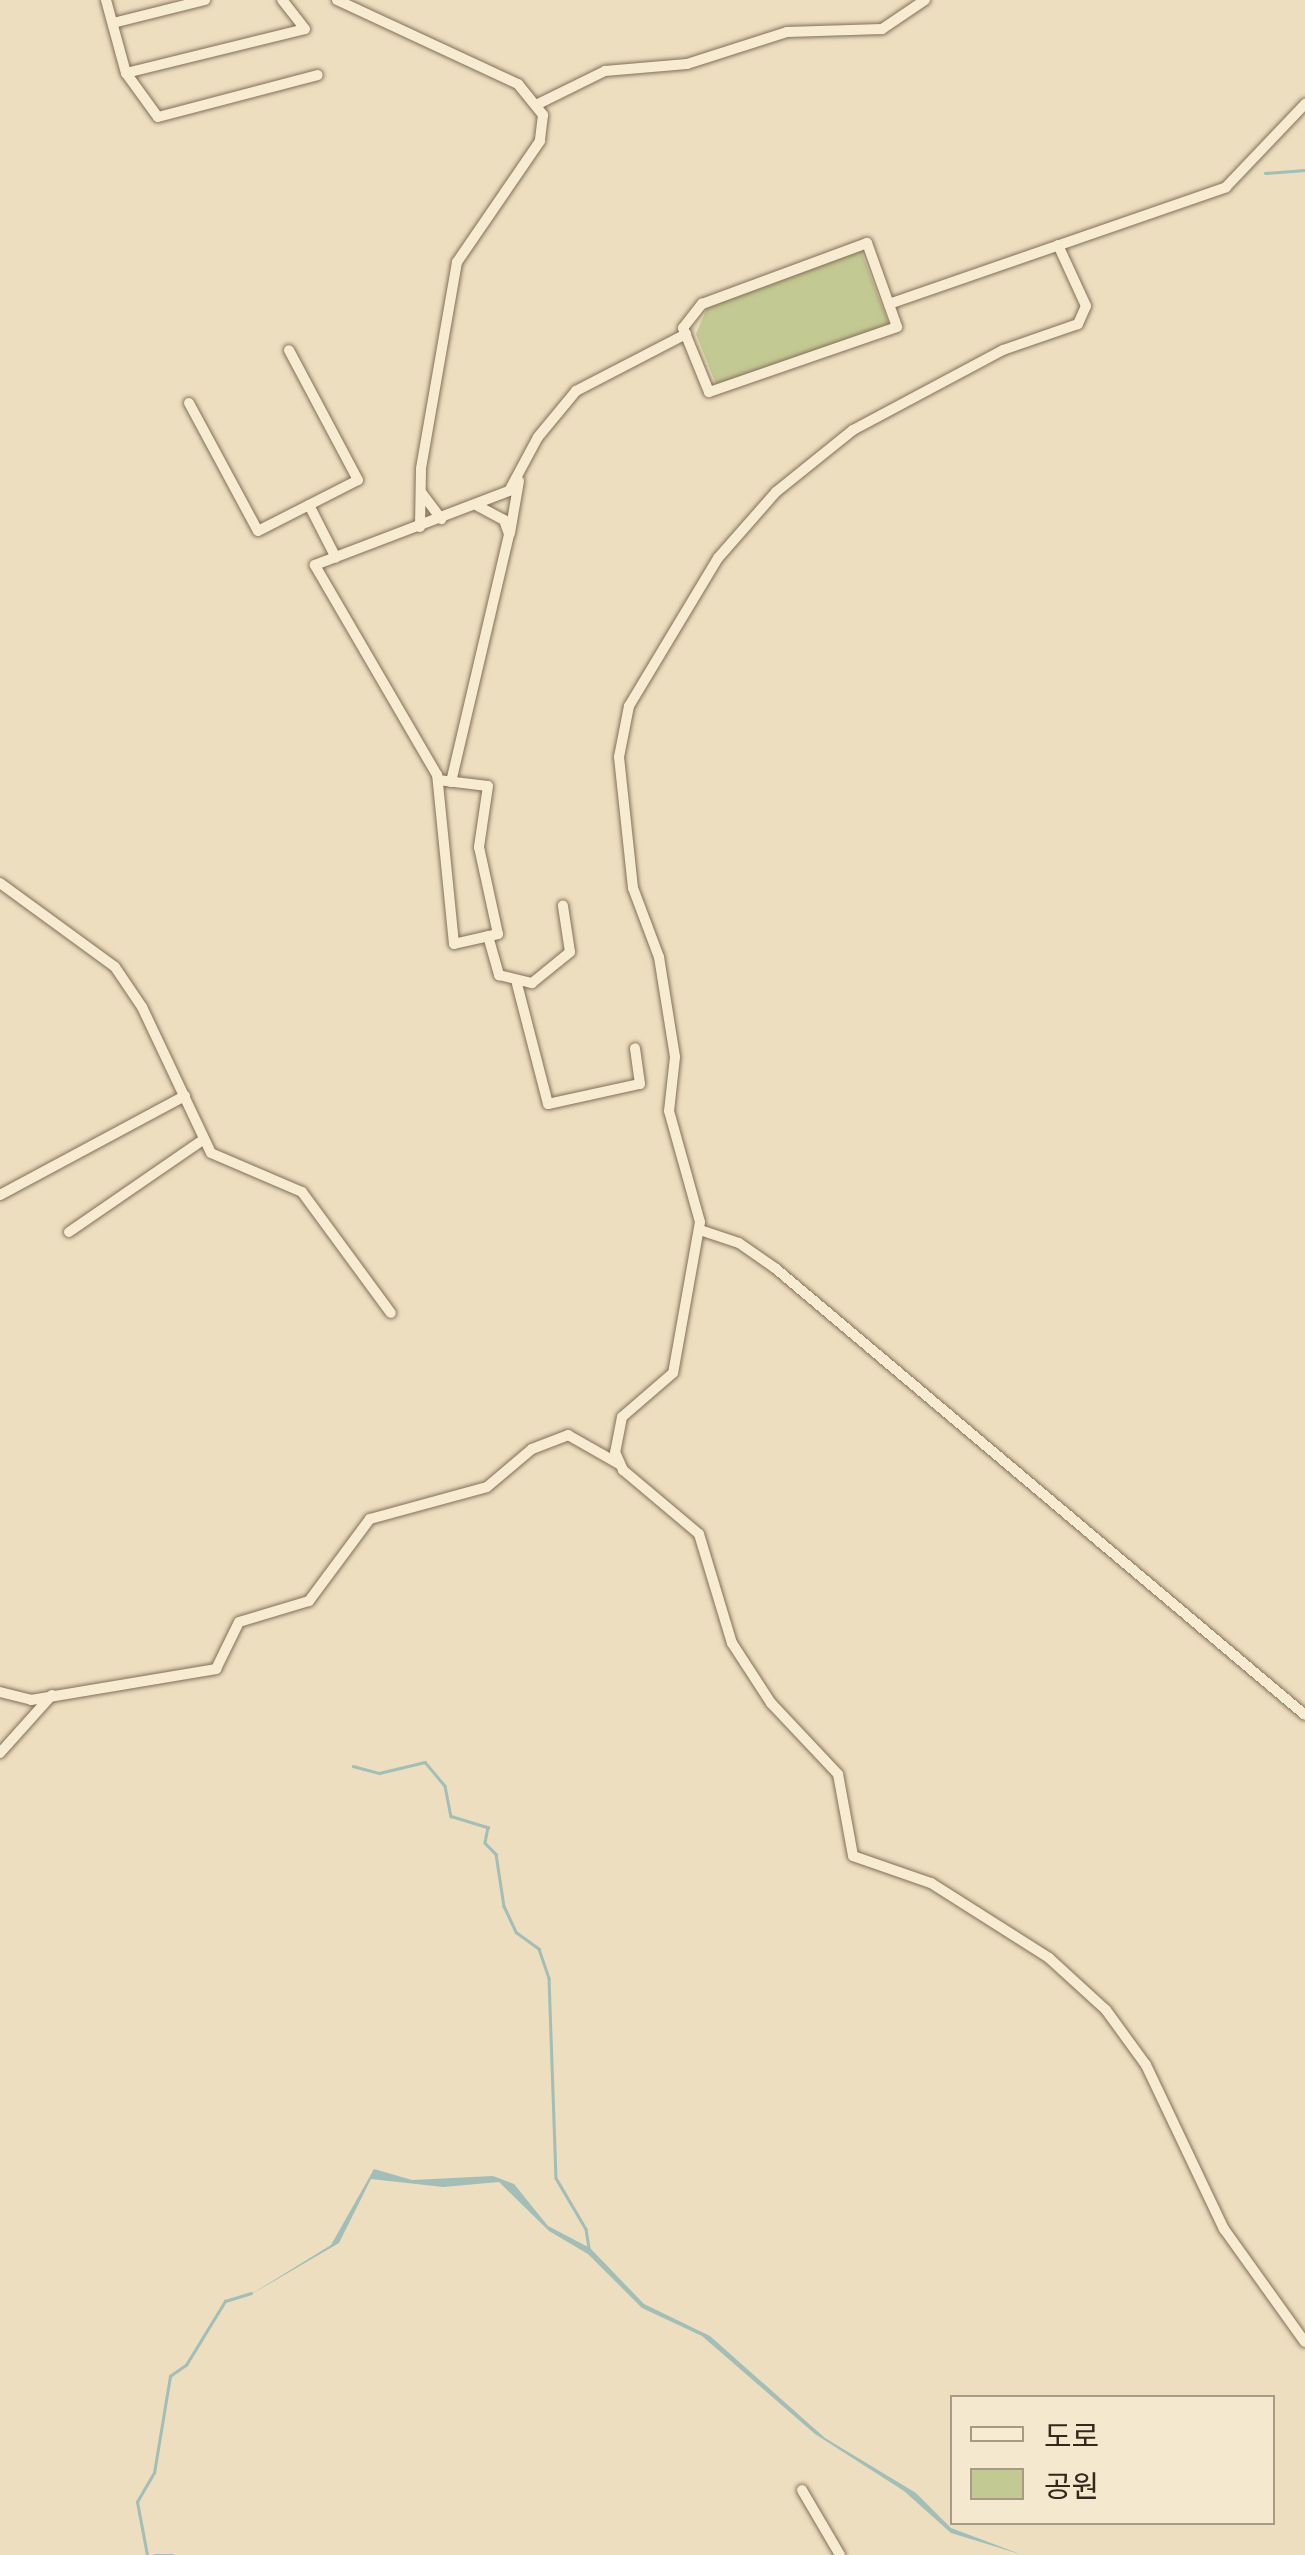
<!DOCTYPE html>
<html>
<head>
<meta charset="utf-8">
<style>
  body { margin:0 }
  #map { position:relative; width:1305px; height:2555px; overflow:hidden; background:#ecdebf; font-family:"Source Serif 4","Noto Sans KR",serif }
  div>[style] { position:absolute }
  .green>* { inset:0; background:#c3c993 }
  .water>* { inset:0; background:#a2beb6 }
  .stream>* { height:2.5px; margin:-1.25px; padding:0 1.25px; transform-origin:1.25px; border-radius:1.25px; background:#a2beb6 }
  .roads { filter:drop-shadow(0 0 2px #846f58) drop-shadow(0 0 2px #846f58) }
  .minor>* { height:10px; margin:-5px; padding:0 5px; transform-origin:5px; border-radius:5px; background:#f7ecd1 }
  span { translate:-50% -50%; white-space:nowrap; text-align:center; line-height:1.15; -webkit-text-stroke:8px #f4e9ce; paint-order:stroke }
  .legend { position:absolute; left:950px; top:2395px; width:325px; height:130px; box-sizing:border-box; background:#f4e9ce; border:2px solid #a79b87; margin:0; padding:12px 18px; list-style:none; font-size:30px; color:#34271c }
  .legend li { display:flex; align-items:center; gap:20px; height:50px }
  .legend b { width:50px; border:2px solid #a79b87 }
</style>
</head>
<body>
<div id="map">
  <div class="green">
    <i style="clip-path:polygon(861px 251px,889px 325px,716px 384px,696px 334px,707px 308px)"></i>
  </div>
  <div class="water">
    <i style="clip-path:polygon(374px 2169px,412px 2180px,493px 2176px,514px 2184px,548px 2226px,590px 2248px,644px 2304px,710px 2336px,825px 2438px,916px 2493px,951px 2528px,1023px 2555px,951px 2533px,904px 2491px,815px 2434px,702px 2336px,642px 2308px,588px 2254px,549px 2231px,499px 2182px,443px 2187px,371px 2179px,339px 2243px,245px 2298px,331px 2245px)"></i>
  </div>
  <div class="stream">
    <i style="left:1265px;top:173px;width:40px;rotate:-4.3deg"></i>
    <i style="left:353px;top:1766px;width:27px;rotate:15deg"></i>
    <i style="left:379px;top:1773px;width:47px;rotate:-13.4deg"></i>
    <i style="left:425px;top:1762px;width:31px;rotate:50deg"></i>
    <i style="left:445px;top:1786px;width:31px;rotate:79deg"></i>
    <i style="left:451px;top:1816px;width:39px;rotate:17deg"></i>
    <i style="left:488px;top:1827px;width:16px;rotate:101deg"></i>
    <i style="left:485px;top:1843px;width:16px;rotate:45deg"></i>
    <i style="left:496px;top:1854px;width:53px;rotate:81.3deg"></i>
    <i style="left:504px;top:1906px;width:29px;rotate:65deg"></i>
    <i style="left:516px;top:1932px;width:29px;rotate:36deg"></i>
    <i style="left:539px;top:1949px;width:31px;rotate:71deg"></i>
    <i style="left:549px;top:1978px;width:200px;rotate:88deg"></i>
    <i style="left:556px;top:2178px;width:59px;rotate:59.5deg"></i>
    <i style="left:586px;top:2229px;width:19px;rotate:81deg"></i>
    <i style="left:147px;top:2555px;width:54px;rotate:-100.7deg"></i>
    <i style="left:137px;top:2502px;width:34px;rotate:-60deg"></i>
    <i style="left:154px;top:2473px;width:98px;rotate:-80.6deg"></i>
    <i style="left:170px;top:2376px;width:19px;rotate:-35deg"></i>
    <i style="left:186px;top:2365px;width:75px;rotate:-58.6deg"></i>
    <i style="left:225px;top:2301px;width:27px;rotate:-17deg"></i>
    <i style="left:155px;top:2555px;width:18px"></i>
  </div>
  <div class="roads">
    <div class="minor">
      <i style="left:106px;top:0;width:76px;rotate:74.7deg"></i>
      <i style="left:126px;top:73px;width:54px;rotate:54deg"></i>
      <i style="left:158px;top:117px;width:165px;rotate:-14.7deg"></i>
      <i style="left:337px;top:0;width:200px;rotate:24.9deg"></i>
      <i style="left:518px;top:84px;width:40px;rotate:51deg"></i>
      <i style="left:543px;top:115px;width:26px;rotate:97deg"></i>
      <i style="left:540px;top:141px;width:147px;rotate:124.4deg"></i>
      <i style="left:457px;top:262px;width:210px;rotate:99.9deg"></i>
      <i style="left:421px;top:469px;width:58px;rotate:91deg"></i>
      <i style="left:113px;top:23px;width:95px;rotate:-14deg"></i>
      <i style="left:126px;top:73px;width:184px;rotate:-13.8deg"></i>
      <i style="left:305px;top:29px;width:37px;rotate:-128deg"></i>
      <i style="left:538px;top:104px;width:75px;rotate:-26.2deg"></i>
      <i style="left:605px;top:71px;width:82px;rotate:-4.9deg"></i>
      <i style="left:687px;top:64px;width:105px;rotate:-17.7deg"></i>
      <i style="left:787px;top:32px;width:95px;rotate:-1.8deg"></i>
      <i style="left:882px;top:29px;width:52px;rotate:-34deg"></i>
      <i style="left:867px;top:243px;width:89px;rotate:70.3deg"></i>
      <i style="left:897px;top:327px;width:199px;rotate:160.9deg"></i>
      <i style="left:709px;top:392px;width:69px;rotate:-112.1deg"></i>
      <i style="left:683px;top:328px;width:31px;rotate:-52deg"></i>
      <i style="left:702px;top:304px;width:176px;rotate:-20.3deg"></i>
      <i style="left:1058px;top:245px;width:67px;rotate:65.3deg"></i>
      <i style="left:1086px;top:306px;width:20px;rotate:114deg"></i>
      <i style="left:1078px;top:324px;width:79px;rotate:160.9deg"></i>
      <i style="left:1003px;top:350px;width:170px;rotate:151.9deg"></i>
      <i style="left:853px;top:430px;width:99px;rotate:141.2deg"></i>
      <i style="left:776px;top:492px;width:88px;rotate:131.3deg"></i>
      <i style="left:718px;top:558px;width:173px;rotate:121deg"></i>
      <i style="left:629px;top:706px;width:52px;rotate:101.1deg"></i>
      <i style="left:619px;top:757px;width:132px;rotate:83.9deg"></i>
      <i style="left:633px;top:888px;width:74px;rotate:69.4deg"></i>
      <i style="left:659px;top:957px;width:101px;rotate:80.9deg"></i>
      <i style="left:675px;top:1057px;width:54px;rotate:96.3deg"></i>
      <i style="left:669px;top:1111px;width:115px;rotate:74.4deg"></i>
      <i style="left:700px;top:1222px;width:153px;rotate:100.1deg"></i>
      <i style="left:673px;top:1373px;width:67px;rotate:139.2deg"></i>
      <i style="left:622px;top:1417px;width:36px;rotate:101deg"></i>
      <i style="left:615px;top:1452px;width:20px;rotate:66deg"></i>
      <i style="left:623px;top:1470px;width:99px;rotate:40.1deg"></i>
      <i style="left:699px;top:1534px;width:114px;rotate:73.2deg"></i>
      <i style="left:732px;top:1643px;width:72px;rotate:57deg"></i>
      <i style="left:771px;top:1703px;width:98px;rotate:46.7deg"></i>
      <i style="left:838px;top:1774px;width:83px;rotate:79.6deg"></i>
      <i style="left:853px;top:1856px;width:83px;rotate:19.1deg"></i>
      <i style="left:931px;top:1883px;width:140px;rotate:32.4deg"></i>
      <i style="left:1049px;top:1958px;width:77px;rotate:42.4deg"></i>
      <i style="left:1106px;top:2010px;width:68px;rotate:54deg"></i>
      <i style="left:1146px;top:2065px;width:182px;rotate:64.6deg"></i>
      <i style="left:1224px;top:2229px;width:139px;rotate:54.4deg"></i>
      <i style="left:889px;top:304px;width:357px;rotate:-19.1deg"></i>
      <i style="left:1226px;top:187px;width:115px;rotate:-46.4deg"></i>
      <i style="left:189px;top:403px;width:145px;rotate:61.7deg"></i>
      <i style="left:258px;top:531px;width:112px;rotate:-27deg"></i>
      <i style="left:358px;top:480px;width:147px;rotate:-118deg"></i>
      <i style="left:421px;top:492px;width:34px;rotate:53deg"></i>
      <i style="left:309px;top:505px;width:59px;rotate:63deg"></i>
      <i style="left:510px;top:533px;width:53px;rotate:-80.2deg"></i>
      <i style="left:438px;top:780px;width:50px;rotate:6.8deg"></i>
      <i style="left:488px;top:786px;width:62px;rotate:98.4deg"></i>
      <i style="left:479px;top:847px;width:89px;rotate:77.7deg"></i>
      <i style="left:498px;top:934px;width:45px;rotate:167.2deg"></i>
      <i style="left:454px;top:944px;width:170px;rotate:-95.7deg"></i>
      <i style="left:437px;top:775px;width:243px;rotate:-120.2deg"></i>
      <i style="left:315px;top:565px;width:208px;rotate:-20.9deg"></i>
      <i style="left:509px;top:491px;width:61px;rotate:-61.8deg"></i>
      <i style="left:538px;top:437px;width:60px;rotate:-50.4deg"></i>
      <i style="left:576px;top:391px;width:124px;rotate:-27.4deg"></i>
      <i style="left:451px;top:782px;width:255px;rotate:-76.8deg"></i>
      <i style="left:509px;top:534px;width:15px;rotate:-110deg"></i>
      <i style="left:504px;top:520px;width:30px;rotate:-152deg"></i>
      <i style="left:0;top:883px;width:142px;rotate:36.1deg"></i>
      <i style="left:115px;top:967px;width:48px;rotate:56deg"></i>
      <i style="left:142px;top:1007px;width:161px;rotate:64.7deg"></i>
      <i style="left:211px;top:1153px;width:99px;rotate:23.2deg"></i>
      <i style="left:302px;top:1192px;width:150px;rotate:53.7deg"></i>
      <i style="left:488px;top:936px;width:41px;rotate:74.2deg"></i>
      <i style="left:499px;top:975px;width:34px;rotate:14deg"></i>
      <i style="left:532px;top:983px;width:49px;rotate:-39.2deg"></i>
      <i style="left:570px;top:952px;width:47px;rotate:-98.7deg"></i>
      <i style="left:517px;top:984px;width:124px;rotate:75.5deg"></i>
      <i style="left:548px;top:1104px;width:94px;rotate:-12.3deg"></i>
      <i style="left:640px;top:1084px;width:36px;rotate:-98deg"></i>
      <i style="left:0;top:1195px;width:210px;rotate:-28.2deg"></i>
      <i style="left:700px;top:1230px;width:41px;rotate:18.4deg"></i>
      <i style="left:739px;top:1243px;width:44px;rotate:34.8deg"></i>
      <i style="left:775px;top:1268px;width:693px;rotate:40.14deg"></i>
      <i style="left:69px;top:1232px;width:163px;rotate:-34.5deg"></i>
      <i style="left:0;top:1692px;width:32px;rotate:14deg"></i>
      <i style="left:31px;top:1700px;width:188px;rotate:-9.5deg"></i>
      <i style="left:216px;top:1669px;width:52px;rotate:-63.9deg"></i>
      <i style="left:239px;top:1622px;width:73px;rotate:-16.7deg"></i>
      <i style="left:309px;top:1601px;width:102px;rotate:-53.4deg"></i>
      <i style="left:370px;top:1519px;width:121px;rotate:-15.3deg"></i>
      <i style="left:487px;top:1487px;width:59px;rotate:-40.2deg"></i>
      <i style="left:532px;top:1449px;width:39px;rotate:-21deg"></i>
      <i style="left:568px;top:1435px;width:59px;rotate:29.6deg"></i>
      <i style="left:0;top:1753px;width:78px;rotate:-48.1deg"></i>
      <i style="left:802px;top:2490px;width:75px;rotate:59.7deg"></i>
    </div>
  </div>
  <ul class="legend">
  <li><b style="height:12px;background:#f7ecd1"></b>도로</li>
  <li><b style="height:28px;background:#c3c993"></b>공원</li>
  </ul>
</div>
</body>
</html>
